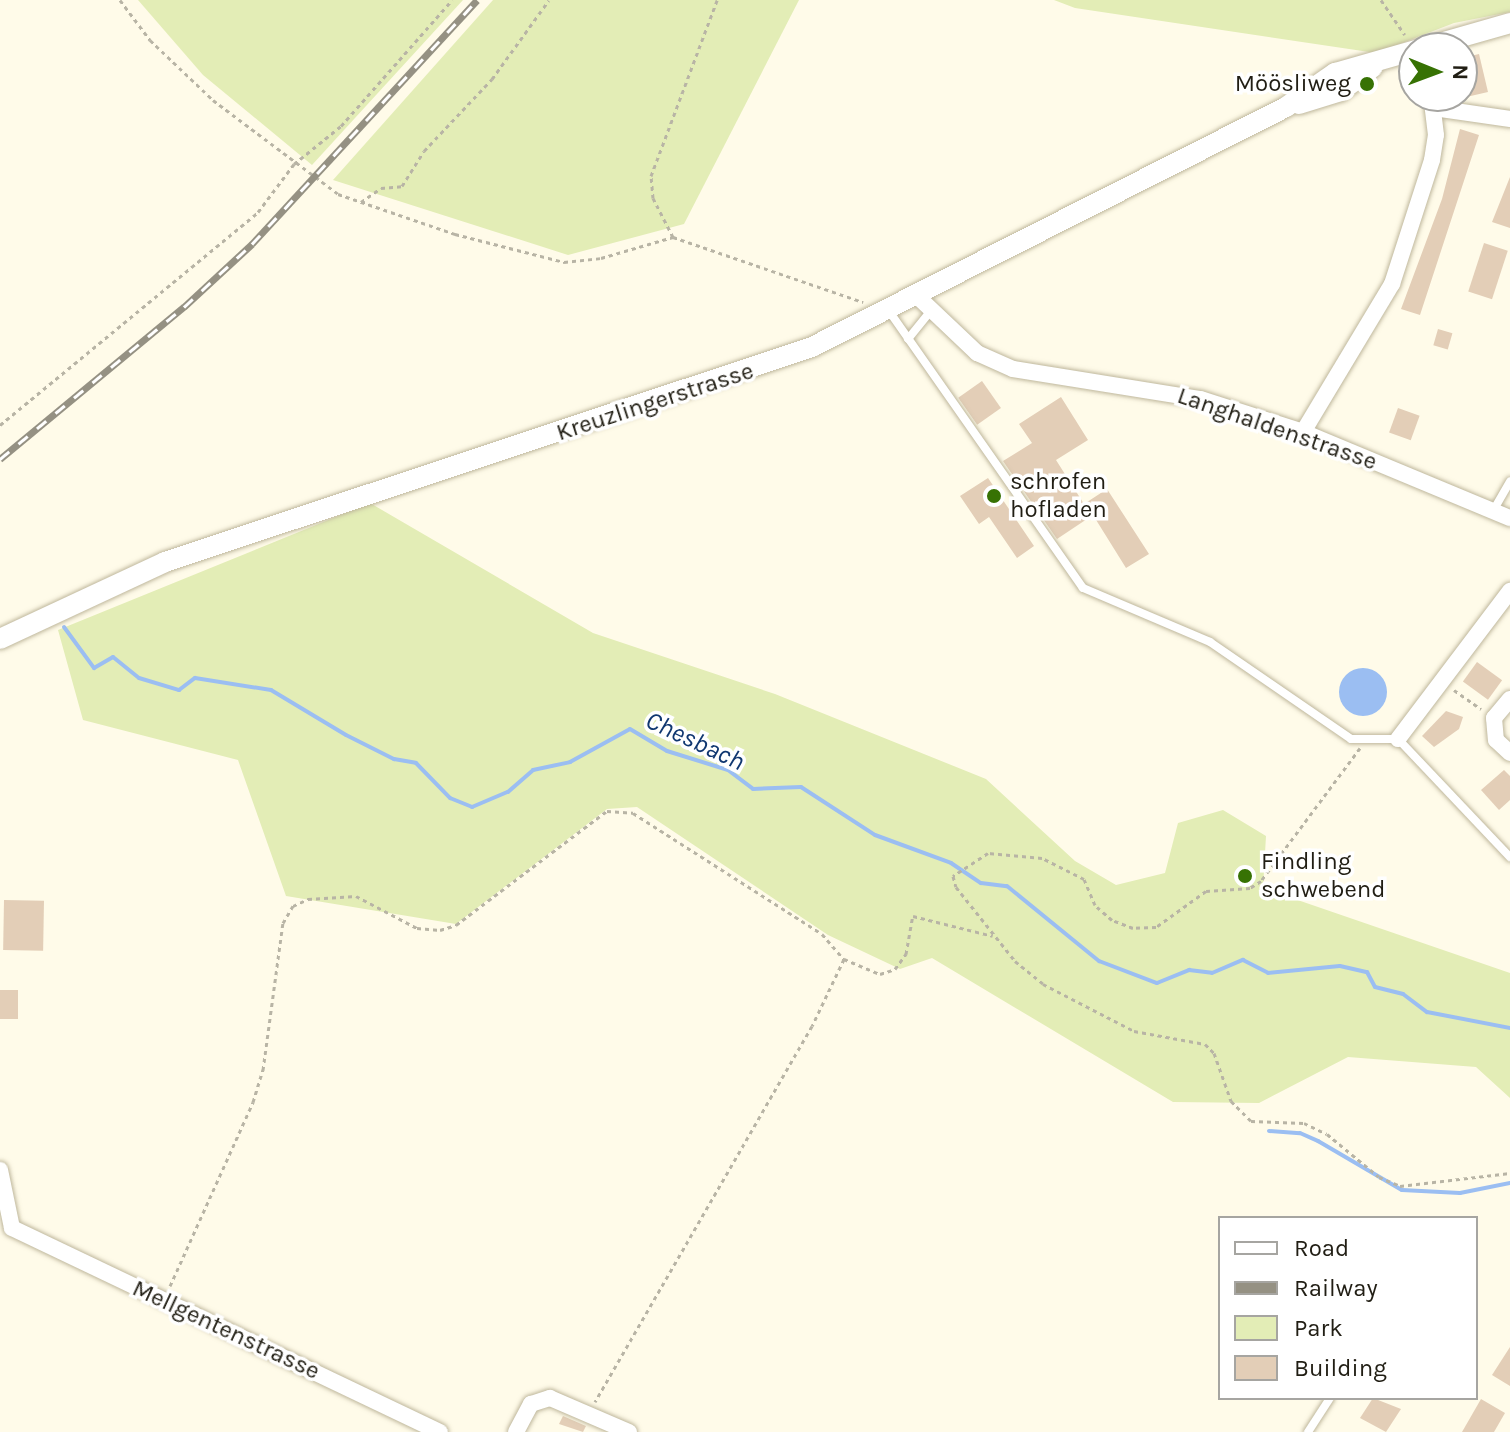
<!DOCTYPE html>
<html>
<head>
<meta charset="utf-8">
<style>
  body { margin:0 }
  #map { position:relative; width:1510px; height:1432px; overflow:hidden; background:#fffbe9; font-family:Karla,sans-serif }
  div>[style] { position:absolute }
  .green>* { inset:0; background:#e3edb6 }
  .water>* { inset:0; background:#9bbef2 }
  .round { border-radius:50% }
  .stream>* { height:4px; margin:-2px; padding:0 2px; transform-origin:2px; border-radius:2px; background:#9bbef2 }
  .building>* { inset:0; background:#e3ceb7; transform-origin:0 0 }
  .path>* { height:3px; margin-top:-1.5px; transform-origin:0; background:repeating-linear-gradient(90deg,#b8b4a5 0 4px,transparent 0 8px) }
  .roads { filter:drop-shadow(0 0 2px #bfb79c) drop-shadow(0 0 2px #bfb79c) }
  .service>* { height:8px; margin:-4px; padding:0 4px; transform-origin:4px; border-radius:4px; background:#fff }
  .minor>* { height:16px; margin:-8px; padding:0 8px; transform-origin:8px; border-radius:8px; background:#fff }
  .tertiary>* { height:20px; margin:-10px; padding:0 10px; transform-origin:10px; border-radius:10px; background:#fff }
  .rail>* { height:7px; margin-top:-3.5px; transform-origin:0; background:repeating-linear-gradient(90deg,#fff 0 12px,#959183 0 24px); box-sizing:border-box; border-block:2px solid #959183 }
  .dots>* { width:22px; height:22px; translate:-50% -50%; box-sizing:border-box; border:4px solid #fff; border-radius:50% }
  span { translate:-50% -50%; white-space:nowrap; text-align:center; line-height:1.15; -webkit-text-stroke:7px #fff; paint-order:stroke }
  .poi-label { font-size:24px; color:#211e14 }
  .right { translate:-100% -50%; text-align:right }
  .left { translate:0 -50%; text-align:left }
  .street-label { font-size:24px; color:#211e14 }
  .water-label { font-size:26px; color:#103770; font-style:italic }
  .legend { position:absolute; left:1218px; top:1216px; width:260px; height:184px; box-sizing:border-box; background:#fff; border:2px solid #a6a5a1; margin:0; padding:10px 14px; list-style:none; font-size:24px; color:#211e14 }
  .legend li { display:flex; align-items:center; gap:16px; height:40px }
  .legend b { width:40px; border:2px solid #a6a5a1 }
  .north { position:absolute; left:1398px; top:32px; width:80px; height:80px; box-sizing:border-box; background:#fff; border:2px solid #a6a5a1; border-radius:50%; rotate:91deg; font-size:22px; font-weight:700; line-height:32px; text-align:center; color:#211e14 }
  .north::after { content:''; display:block; margin:auto; width:28px; height:36px; background:#377204; clip-path:polygon(50% 0,100% 100%,50% 72%,0 100%) }
</style>
</head>
<body>
<div id="map">
  <div class="green">
    <i style="clip-path:polygon(138px 0,463px 0,312px 165px,203px 75px)"></i>
    <i style="clip-path:polygon(493px 0,799px 0,684px 224px,568px 255px,333px 180px)"></i>
    <i style="clip-path:polygon(1054px 0,1510px 0,1510px 12px,1454px 23px,1376px 53px,1075px 8px)"></i>
    <i style="clip-path:polygon(370px 503px,593px 633px,775px 694px,986px 779px,1075px 861px,1116px 885px,1165px 873px,1178px 823px,1223px 810px,1266px 836px,1263px 888px,1510px 973px,1510px 1098px,1476px 1067px,1348px 1057px,1259px 1103px,1173px 1102px,932px 958px,900px 969px,828px 935px,637px 807px,607px 809px,456px 924px,286px 896px,238px 760px,83px 720px,58px 630px)"></i>
  </div>
  <div class="water">
    <i class="round" style="left:1339px;top:668px;width:48px;height:48px"></i>
  </div>
  <div class="stream">
    <i style="left:64px;top:627px;width:51px;rotate:53.8deg"></i>
    <i style="left:94px;top:668px;width:22px;rotate:-30deg"></i>
    <i style="left:113px;top:657px;width:33px;rotate:39deg"></i>
    <i style="left:139px;top:678px;width:42px;rotate:16.7deg"></i>
    <i style="left:179px;top:690px;width:20px;rotate:-37deg"></i>
    <i style="left:195px;top:678px;width:77px;rotate:9deg"></i>
    <i style="left:271px;top:690px;width:87px;rotate:31deg"></i>
    <i style="left:346px;top:735px;width:54px;rotate:26.6deg"></i>
    <i style="left:394px;top:759px;width:22px;rotate:10deg"></i>
    <i style="left:416px;top:763px;width:49px;rotate:45.8deg"></i>
    <i style="left:450px;top:798px;width:24px;rotate:22deg"></i>
    <i style="left:472px;top:807px;width:39px;rotate:-23deg"></i>
    <i style="left:508px;top:792px;width:33px;rotate:-41deg"></i>
    <i style="left:533px;top:770px;width:38px;rotate:-12deg"></i>
    <i style="left:570px;top:762px;width:68px;rotate:-28.8deg"></i>
    <i style="left:630px;top:729px;width:43px;rotate:30.7deg"></i>
    <i style="left:667px;top:751px;width:64px;rotate:17.3deg"></i>
    <i style="left:728px;top:770px;width:31px;rotate:37deg"></i>
    <i style="left:753px;top:789px;width:48px;rotate:-2.4deg"></i>
    <i style="left:801px;top:787px;width:88px;rotate:33deg"></i>
    <i style="left:875px;top:835px;width:81px;rotate:20.2deg"></i>
    <i style="left:951px;top:863px;width:36px;rotate:34deg"></i>
    <i style="left:981px;top:883px;width:26px;rotate:7deg"></i>
    <i style="left:1007px;top:886px;width:119px;rotate:39.2deg"></i>
    <i style="left:1099px;top:961px;width:62px;rotate:20.8deg"></i>
    <i style="left:1157px;top:983px;width:35px;rotate:-22deg"></i>
    <i style="left:1189px;top:970px;width:23px;rotate:7deg"></i>
    <i style="left:1212px;top:973px;width:34px;rotate:-23deg"></i>
    <i style="left:1243px;top:960px;width:28px;rotate:27deg"></i>
    <i style="left:1268px;top:973px;width:72px;rotate:-5.6deg"></i>
    <i style="left:1340px;top:966px;width:28px;rotate:13deg"></i>
    <i style="left:1367px;top:972px;width:17px;rotate:62deg"></i>
    <i style="left:1375px;top:987px;width:29px;rotate:14deg"></i>
    <i style="left:1403px;top:994px;width:30px;rotate:37deg"></i>
    <i style="left:1427px;top:1012px;width:85px;rotate:10.9deg"></i>
    <i style="left:1269px;top:1131px;width:31px;rotate:4deg"></i>
    <i style="left:1300px;top:1133px;width:20px;rotate:24deg"></i>
    <i style="left:1318px;top:1141px;width:97px;rotate:30.3deg"></i>
    <i style="left:1402px;top:1190px;width:58px;rotate:3deg"></i>
    <i style="left:1460px;top:1193px;width:51px;rotate:-11.3deg"></i>
  </div>
  <div class="building">
    <i style="clip-path:polygon(1479px 54px,1488px 92px,1462px 98px,1462px 58px)"></i>
    <i style="clip-path:polygon(1460px 129px,1479px 135px,1420px 315px,1401px 309px,1442px 199px)"></i>
    <i style="clip-path:polygon(1510px 177px,1510px 228px,1492px 222px)"></i>
    <i style="left:1484px;top:243px;width:25px;height:51px;rotate:18deg"></i>
    <i style="left:1438px;top:329px;width:15px;height:17px;rotate:16deg"></i>
    <i style="left:982px;top:381px;width:33px;height:29px;rotate:55deg"></i>
    <i style="clip-path:polygon(1061px 397px,1088px 440px,1056px 460px,1084px 504px,1107px 489px,1149px 554px,1126px 568px,1093px 515px,1057px 539px,1003px 461px,1032px 443px,1019px 424px)"></i>
    <i style="left:1398px;top:408px;width:23px;height:26px;rotate:20deg"></i>
    <i style="clip-path:polygon(988px 478px,1034px 546px,1017px 558px,989px 517px,979px 524px,960px 496px)"></i>
    <i style="left:1477px;top:662px;width:31px;height:24px;rotate:36deg"></i>
    <i style="clip-path:polygon(1446px 711px,1463px 717px,1459px 729px,1434px 747px,1422px 736px)"></i>
    <i style="clip-path:polygon(1504px 770px,1510px 776px,1510px 800px,1499px 810px,1481px 790px)"></i>
    <i style="left:4px;top:900px;width:40px;height:50px;rotate:1deg"></i>
    <i style="left:0;top:990px;width:18px;height:29px"></i>
    <i style="clip-path:polygon(1510px 1347px,1510px 1386px,1492px 1375px)"></i>
    <i style="clip-path:polygon(1373px 1398px,1401px 1409px,1386px 1432px,1360px 1418px)"></i>
    <i style="clip-path:polygon(1481px 1399px,1505px 1413px,1494px 1432px,1462px 1432px)"></i>
    <i style="clip-path:polygon(563px 1416px,586px 1426px,583px 1432px,559px 1424px)"></i>
  </div>
  <div class="path">
    <i style="left:120px;top:0;width:50px;rotate:53.1deg"></i>
    <i style="left:150px;top:40px;width:87px;rotate:43.6deg"></i>
    <i style="left:213px;top:100px;width:156px;rotate:36.9deg"></i>
    <i style="left:338px;top:194px;width:124px;rotate:18.9deg"></i>
    <i style="left:455px;top:234px;width:113px;rotate:14.4deg"></i>
    <i style="left:564px;top:262px;width:37px;rotate:-6deg"></i>
    <i style="left:601px;top:258px;width:75px;rotate:-16.3deg"></i>
    <i style="left:673px;top:237px;width:201px;rotate:18.9deg"></i>
    <i style="left:1381px;top:0;width:42px;rotate:55.6deg"></i>
    <i style="left:361px;top:202px;width:24px;rotate:-35deg"></i>
    <i style="left:381px;top:188px;width:21px;rotate:-5deg"></i>
    <i style="left:402px;top:186px;width:41px;rotate:-57.8deg"></i>
    <i style="left:424px;top:151px;width:99px;rotate:-46.6deg"></i>
    <i style="left:492px;top:79px;width:97px;rotate:-54.2deg"></i>
    <i style="left:673px;top:237px;width:44px;rotate:-117.1deg"></i>
    <i style="left:653px;top:198px;width:22px;rotate:-95deg"></i>
    <i style="left:651px;top:176px;width:188px;rotate:-69.4deg"></i>
    <i style="left:0;top:425px;width:335px;rotate:-39.5deg"></i>
    <i style="left:258px;top:212px;width:60px;rotate:-53.1deg"></i>
    <i style="left:294px;top:164px;width:60px;rotate:-39deg"></i>
    <i style="left:341px;top:126px;width:168px;rotate:-48.6deg"></i>
    <i style="left:1454px;top:690px;width:33px;rotate:35deg"></i>
    <i style="left:1360px;top:748px;width:166px;rotate:126.7deg"></i>
    <i style="left:1261px;top:881px;width:13px;rotate:148deg"></i>
    <i style="left:1250px;top:888px;width:44px;rotate:176.1deg"></i>
    <i style="left:1206px;top:891px;width:62px;rotate:144.2deg"></i>
    <i style="left:1156px;top:927px;width:23px;rotate:178deg"></i>
    <i style="left:1133px;top:928px;width:22px;rotate:-159deg"></i>
    <i style="left:1112px;top:920px;width:23px;rotate:-139deg"></i>
    <i style="left:1095px;top:905px;width:28px;rotate:-113deg"></i>
    <i style="left:1084px;top:879px;width:47px;rotate:-153.4deg"></i>
    <i style="left:1042px;top:858px;width:54px;rotate:-174.7deg"></i>
    <i style="left:988px;top:853px;width:42px;rotate:146.7deg"></i>
    <i style="left:953px;top:876px;width:11px;rotate:75deg"></i>
    <i style="left:956px;top:887px;width:95px;rotate:51.4deg"></i>
    <i style="left:1015px;top:961px;width:36px;rotate:39deg"></i>
    <i style="left:1043px;top:984px;width:102px;rotate:27.3deg"></i>
    <i style="left:1134px;top:1031px;width:72px;rotate:10.4deg"></i>
    <i style="left:1205px;top:1044px;width:13px;rotate:45deg"></i>
    <i style="left:1214px;top:1053px;width:51px;rotate:70.5deg"></i>
    <i style="left:1231px;top:1101px;width:28px;rotate:45deg"></i>
    <i style="left:1251px;top:1121px;width:53px;rotate:2.2deg"></i>
    <i style="left:1304px;top:1123px;width:25px;rotate:26deg"></i>
    <i style="left:1327px;top:1134px;width:67px;rotate:39.6deg"></i>
    <i style="left:1379px;top:1177px;width:23px;rotate:23deg"></i>
    <i style="left:1400px;top:1186px;width:111px;rotate:-6.7deg"></i>
    <i style="left:844px;top:959px;width:39px;rotate:23deg"></i>
    <i style="left:880px;top:974px;width:16px;rotate:-18deg"></i>
    <i style="left:895px;top:969px;width:19px;rotate:-54deg"></i>
    <i style="left:906px;top:954px;width:39px;rotate:-80deg"></i>
    <i style="left:913px;top:916px;width:82px;rotate:14deg"></i>
    <i style="left:170px;top:1286px;width:202px;rotate:-65.7deg"></i>
    <i style="left:253px;top:1102px;width:34px;rotate:-73deg"></i>
    <i style="left:263px;top:1070px;width:148px;rotate:-82.3deg"></i>
    <i style="left:283px;top:923px;width:20px;rotate:-60deg"></i>
    <i style="left:293px;top:906px;width:17px;rotate:-25deg"></i>
    <i style="left:308px;top:899px;width:48px;rotate:-3.6deg"></i>
    <i style="left:356px;top:896px;width:69px;rotate:27.7deg"></i>
    <i style="left:417px;top:928px;width:23px;rotate:5deg"></i>
    <i style="left:440px;top:930px;width:17px;rotate:-17deg"></i>
    <i style="left:456px;top:925px;width:189px;rotate:-37.1deg"></i>
    <i style="left:607px;top:811px;width:26px;rotate:4deg"></i>
    <i style="left:633px;top:813px;width:224px;rotate:32.6deg"></i>
    <i style="left:822px;top:934px;width:33px;rotate:49deg"></i>
    <i style="left:844px;top:959px;width:74px;rotate:115.5deg"></i>
    <i style="left:812px;top:1026px;width:434px;rotate:120deg"></i>
  </div>
  <div class="roads">
    <div class="service">
      <i style="left:889px;top:311px;width:338px;rotate:55deg"></i>
      <i style="left:1083px;top:588px;width:138px;rotate:23deg"></i>
      <i style="left:1210px;top:642px;width:171px;rotate:34.5deg"></i>
      <i style="left:1351px;top:739px;width:47px"></i>
      <i style="left:1398px;top:739px;width:163px;rotate:46.5deg"></i>
      <i style="left:908px;top:339px;width:35px;rotate:-51deg"></i>
      <i style="left:1493px;top:511px;width:34px;rotate:-60deg"></i>
      <i style="left:1308px;top:1432px;width:40px;rotate:-57.1deg"></i>
    </div>
    <div class="minor">
      <i style="left:1434px;top:108px;width:77px;rotate:8.2deg"></i>
      <i style="left:917px;top:296px;width:83px;rotate:43.5deg"></i>
      <i style="left:977px;top:353px;width:39px;rotate:24deg"></i>
      <i style="left:1013px;top:369px;width:190px;rotate:9.1deg"></i>
      <i style="left:1201px;top:399px;width:107px;rotate:17.9deg"></i>
      <i style="left:1303px;top:432px;width:224px;rotate:22.6deg"></i>
      <i style="left:1303px;top:432px;width:173px;rotate:-59deg"></i>
      <i style="left:1392px;top:284px;width:130px;rotate:-72.1deg"></i>
      <i style="left:1432px;top:160px;width:25px;rotate:-81deg"></i>
      <i style="left:1436px;top:135px;width:39px;rotate:-97deg"></i>
      <i style="left:1510px;top:699px;width:25px;rotate:130deg"></i>
      <i style="left:1494px;top:718px;width:22px;rotate:85deg"></i>
      <i style="left:1496px;top:740px;width:19px;rotate:43deg"></i>
      <i style="left:1398px;top:739px;width:186px;rotate:-52.9deg"></i>
      <i style="left:0;top:1170px;width:59px;rotate:78.3deg"></i>
      <i style="left:12px;top:1228px;width:474px;rotate:25.5deg"></i>
      <i style="left:516px;top:1432px;width:32px;rotate:-62deg"></i>
      <i style="left:531px;top:1404px;width:20px;rotate:-18deg"></i>
      <i style="left:550px;top:1398px;width:86px;rotate:23.3deg"></i>
    </div>
    <div class="tertiary">
      <i style="left:1299px;top:104px;width:44px;rotate:-17.2deg"></i>
      <i style="left:1341px;top:91px;width:40px;rotate:-37deg"></i>
      <i style="left:0;top:639px;width:182px;rotate:-25deg"></i>
      <i style="left:165px;top:562px;width:682px;rotate:-18.38deg"></i>
      <i style="left:812px;top:347px;width:531px;rotate:-26.85deg"></i>
      <i style="left:1286px;top:107px;width:60px;rotate:-34.8deg"></i>
      <i style="left:1335px;top:73px;width:182px;rotate:-15.9deg"></i>
    </div>
  </div>
  <div class="rail">
    <i style="left:0;top:459px;width:239px;rotate:-39.6deg"></i>
    <i style="left:184px;top:307px;width:93px;rotate:-42.8deg"></i>
    <i style="left:252px;top:244px;width:332px;rotate:-47.3deg"></i>
  </div>
  <div class="dots">
    <i style="left:1367px;top:84px;background:#377204"></i>
    <i style="left:994px;top:496px;background:#377204"></i>
    <i style="left:1245px;top:876px;background:#377204"></i>
  </div>
  <div class="poi-label">
    <span class="right" style="left:1351px;top:84px">Möösliweg</span>
    <span class="left" style="left:1010px;top:496px">schrofen<br>hofladen</span>
    <span class="left" style="left:1261px;top:876px">Findling<br>schwebend</span>
  </div>
  <div class="street-label">
    <span style="left:655px;top:402px;rotate:-18deg">Kreuzlingerstrasse</span>
    <span style="left:1277px;top:429px;rotate:19deg">Langhaldenstrasse</span>
    <span style="left:226px;top:1330px;rotate:25deg">Mellgentenstrasse</span>
  </div>
  <div class="water-label">
    <span style="left:695px;top:741px;rotate:25deg">Chesbach</span>
  </div>
  <ul class="legend">
  <li><b style="height:10px;background:#fff"></b>Road</li>
  <li><b style="height:10px;background:#959183"></b>Railway</li>
  <li><b style="height:22px;background:#e3edb6"></b>Park</li>
  <li><b style="height:22px;background:#e3ceb7"></b>Building</li>
  </ul>
  <div class="north">N</div>
</div>
</body>
</html>
